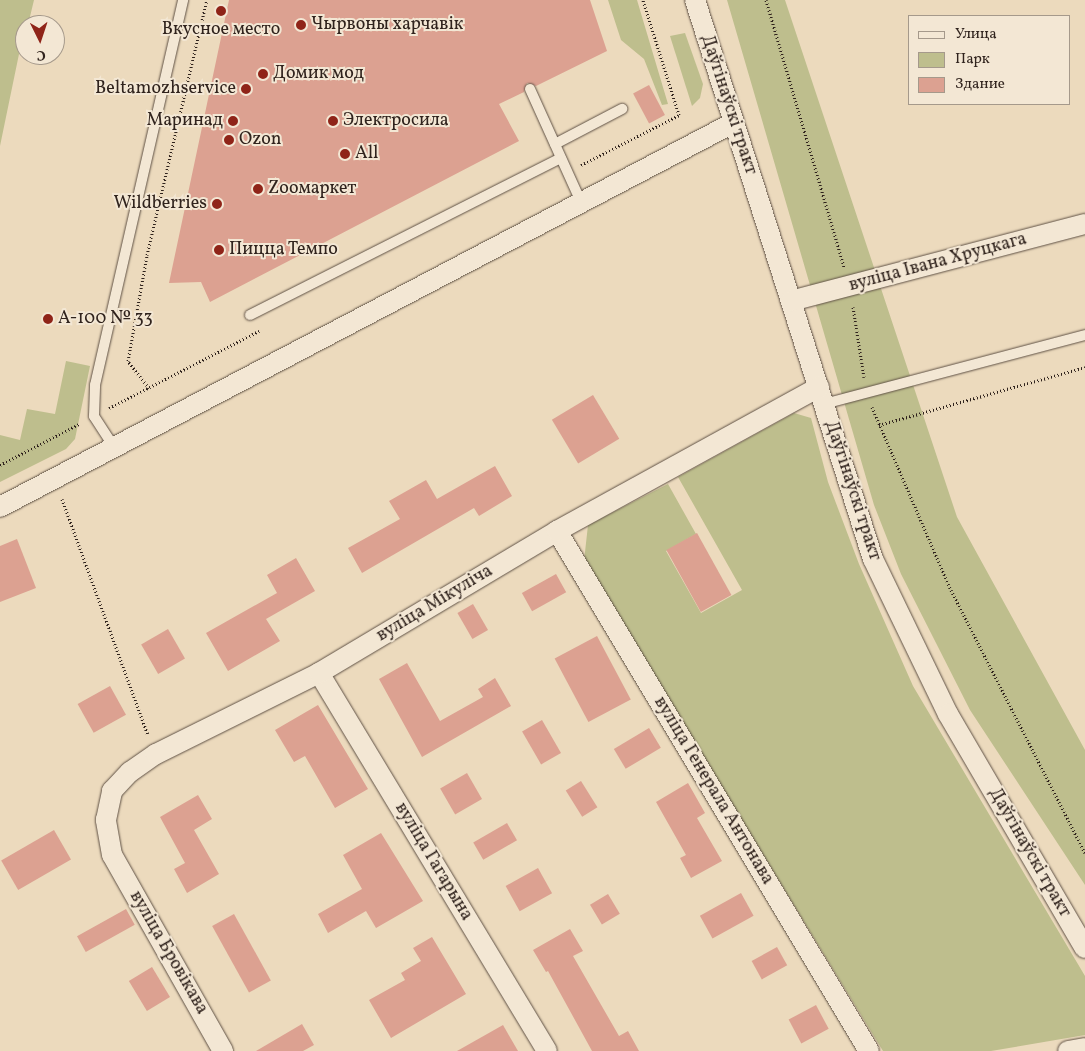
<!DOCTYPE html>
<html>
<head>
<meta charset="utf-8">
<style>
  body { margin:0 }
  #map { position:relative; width:1085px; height:1051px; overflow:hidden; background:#ecdabd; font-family:Vollkorn,serif }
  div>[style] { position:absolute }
  .green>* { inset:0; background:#bebe8d }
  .building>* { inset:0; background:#dca191; transform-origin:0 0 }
  .path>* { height:3px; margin-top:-1.5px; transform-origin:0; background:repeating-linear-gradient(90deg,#30231d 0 1px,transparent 0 3.5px) }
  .roads { filter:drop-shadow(0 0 1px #5f5145) drop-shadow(0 0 1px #5f5145) }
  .service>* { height:10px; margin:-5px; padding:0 5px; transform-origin:5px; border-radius:5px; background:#f3e7d4 }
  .minor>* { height:20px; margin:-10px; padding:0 10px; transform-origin:10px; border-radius:10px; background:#f3e7d4 }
  .dots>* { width:14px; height:14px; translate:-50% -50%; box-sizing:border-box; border:2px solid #f3e7d4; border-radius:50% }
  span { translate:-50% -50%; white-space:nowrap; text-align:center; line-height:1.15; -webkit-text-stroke:4px #f3e7d4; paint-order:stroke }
  .poi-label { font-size:18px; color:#30231d }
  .left { translate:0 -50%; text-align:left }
  .right { translate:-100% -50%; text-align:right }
  .street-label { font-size:18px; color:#30231d }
  .legend { position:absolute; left:908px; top:15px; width:162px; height:90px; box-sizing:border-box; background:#f3e7d4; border:1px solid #a5998b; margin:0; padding:6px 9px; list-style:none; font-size:15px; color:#30231d }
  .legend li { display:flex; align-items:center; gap:10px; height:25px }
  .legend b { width:25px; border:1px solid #a5998b }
  .north { position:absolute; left:15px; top:15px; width:50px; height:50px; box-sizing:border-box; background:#f3e7d4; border:1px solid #a5998b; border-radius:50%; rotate:176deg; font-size:14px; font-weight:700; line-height:20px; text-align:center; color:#30231d }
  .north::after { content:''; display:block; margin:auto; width:18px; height:22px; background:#8f2418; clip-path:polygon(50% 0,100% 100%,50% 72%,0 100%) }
</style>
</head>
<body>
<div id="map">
  <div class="green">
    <i style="clip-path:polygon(0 0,34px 0,28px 25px,25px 25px,0 146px)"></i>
    <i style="clip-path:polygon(608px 0,637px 0,668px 104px,662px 105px,644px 59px,621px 40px)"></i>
    <i style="clip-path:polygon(727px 0,785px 0,957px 517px,1085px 750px,1085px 885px,970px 710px,901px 574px,874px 505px)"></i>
    <i style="clip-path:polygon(685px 33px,703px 84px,700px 98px,692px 106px,670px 36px)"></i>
    <i style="clip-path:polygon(66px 361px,90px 366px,75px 439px,66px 449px,0 482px,0 435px,20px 440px,27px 409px,55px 414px)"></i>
    <i style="clip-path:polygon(794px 413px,811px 418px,828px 482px,859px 564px,913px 686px,1085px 976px,1085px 1035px,991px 1051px,883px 1051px,584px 561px,588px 525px,668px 484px,696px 534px,666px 551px,701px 613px,742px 590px,678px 477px)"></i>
  </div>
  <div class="building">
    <i style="clip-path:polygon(229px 0,590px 0,607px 51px,536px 86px,527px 83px,524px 92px,499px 104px,519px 141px,210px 302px,201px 282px,169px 283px)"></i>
    <i style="left:649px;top:85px;width:34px;height:18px;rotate:62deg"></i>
    <i style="left:593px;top:395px;width:51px;height:48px;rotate:59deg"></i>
    <i style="clip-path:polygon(495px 466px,512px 496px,479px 516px,474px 508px,362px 573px,348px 548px,400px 519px,389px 501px,426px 480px,437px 499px)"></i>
    <i style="left:697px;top:533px;width:71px;height:35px;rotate:61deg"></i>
    <i style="clip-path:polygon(17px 539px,36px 588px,0 602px,0 546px)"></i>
    <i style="clip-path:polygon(296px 558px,315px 591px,266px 619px,280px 641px,228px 671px,206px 633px,277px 593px,267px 575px)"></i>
    <i style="left:556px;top:574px;width:21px;height:39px;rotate:61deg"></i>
    <i style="left:473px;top:604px;width:30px;height:18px;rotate:60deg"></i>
    <i style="left:168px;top:629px;width:34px;height:31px;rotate:60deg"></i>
    <i style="left:597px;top:636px;width:72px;height:48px;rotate:62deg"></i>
    <i style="clip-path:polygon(407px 663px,440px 721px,483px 697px,478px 689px,495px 678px,511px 706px,422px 757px,379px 679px)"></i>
    <i style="left:110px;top:686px;width:33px;height:37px;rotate:61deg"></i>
    <i style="clip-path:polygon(318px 705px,368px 789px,335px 808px,305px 756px,294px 762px,275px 730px)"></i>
    <i style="left:542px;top:720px;width:38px;height:23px;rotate:60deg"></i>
    <i style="left:649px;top:728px;width:23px;height:41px;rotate:59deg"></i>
    <i style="left:467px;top:773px;width:30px;height:31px;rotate:60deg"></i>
    <i style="left:581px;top:781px;width:31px;height:18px;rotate:58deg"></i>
    <i style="clip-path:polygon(688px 783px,705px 813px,697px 818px,722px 861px,691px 878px,680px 858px,686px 855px,656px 802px)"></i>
    <i style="clip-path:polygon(198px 795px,212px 819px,194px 830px,219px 874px,187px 893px,174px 869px,185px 863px,160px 817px)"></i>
    <i style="left:507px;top:823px;width:20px;height:39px;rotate:60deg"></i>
    <i style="left:54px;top:830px;width:34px;height:61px;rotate:60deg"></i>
    <i style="clip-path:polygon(381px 833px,423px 901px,376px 928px,366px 911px,328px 933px,318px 914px,362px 889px,343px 855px)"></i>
    <i style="left:538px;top:868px;width:29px;height:37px;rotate:61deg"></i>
    <i style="left:741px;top:893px;width:26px;height:47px;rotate:61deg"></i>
    <i style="left:608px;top:894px;width:23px;height:21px;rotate:59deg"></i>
    <i style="left:126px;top:909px;width:18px;height:56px;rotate:61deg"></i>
    <i style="left:234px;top:914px;width:76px;height:25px;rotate:61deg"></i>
    <i style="clip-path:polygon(570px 929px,583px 951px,573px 956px,619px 1036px,628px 1031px,639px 1051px,592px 1051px,548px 971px,546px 972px,533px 950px)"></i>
    <i style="clip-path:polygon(432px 937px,466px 994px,391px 1038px,369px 1000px,405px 980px,401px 973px,421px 961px,413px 948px)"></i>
    <i style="left:777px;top:947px;width:21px;height:29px;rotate:61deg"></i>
    <i style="left:152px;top:967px;width:35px;height:27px;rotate:59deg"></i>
    <i style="left:816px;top:1005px;width:27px;height:31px;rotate:62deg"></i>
    <i style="clip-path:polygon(302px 1024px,314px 1045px,303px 1051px,256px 1051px)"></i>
    <i style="clip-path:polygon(503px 1025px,518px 1051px,457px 1051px)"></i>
  </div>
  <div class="path">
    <i style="left:766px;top:0;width:278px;rotate:73.7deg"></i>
    <i style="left:581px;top:165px;width:110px;rotate:-27deg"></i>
    <i style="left:679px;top:115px;width:121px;rotate:-107.4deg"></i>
    <i style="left:853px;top:307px;width:71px;rotate:81.1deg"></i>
    <i style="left:149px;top:388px;width:34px;rotate:-128deg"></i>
    <i style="left:128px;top:361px;width:108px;rotate:-79.8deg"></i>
    <i style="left:147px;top:255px;width:262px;rotate:-76.8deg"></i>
    <i style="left:872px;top:407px;width:199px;rotate:66.7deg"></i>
    <i style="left:951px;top:590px;width:295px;rotate:63deg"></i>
    <i style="left:109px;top:408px;width:169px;rotate:-27.2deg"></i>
    <i style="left:879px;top:425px;width:214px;rotate:-15.7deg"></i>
    <i style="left:0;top:465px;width:89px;rotate:-27.4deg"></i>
    <i style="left:62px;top:499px;width:251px;rotate:70deg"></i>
  </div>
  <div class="roads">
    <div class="service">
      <i style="left:530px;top:89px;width:124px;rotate:65.7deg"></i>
      <i style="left:555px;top:144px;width:76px;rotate:-27.6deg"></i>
      <i style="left:250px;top:315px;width:348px;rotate:-26.8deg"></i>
      <i style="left:824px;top:404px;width:270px;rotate:-14.8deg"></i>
      <i style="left:114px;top:447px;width:37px;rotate:-123deg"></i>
      <i style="left:94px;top:416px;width:31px;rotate:-88deg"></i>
      <i style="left:95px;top:385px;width:395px;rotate:-77.1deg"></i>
    </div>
    <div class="minor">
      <i style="left:695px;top:0;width:587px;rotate:72.34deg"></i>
      <i style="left:873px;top:559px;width:172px;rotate:64.2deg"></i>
      <i style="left:948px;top:714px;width:271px;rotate:59.7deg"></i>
      <i style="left:791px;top:301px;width:304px;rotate:-14.7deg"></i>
      <i style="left:0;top:507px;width:827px;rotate:-27.65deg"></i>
      <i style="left:557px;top:531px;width:606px;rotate:59.04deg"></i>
      <i style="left:319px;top:673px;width:441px;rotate:58.9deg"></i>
      <i style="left:223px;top:1051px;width:225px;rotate:-119.5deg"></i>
      <i style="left:112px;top:855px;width:36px;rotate:-100deg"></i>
      <i style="left:106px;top:820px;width:30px;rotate:-78deg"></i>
      <i style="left:112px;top:791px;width:26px;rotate:-47deg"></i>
      <i style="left:130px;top:772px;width:32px;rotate:-35deg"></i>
      <i style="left:156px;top:754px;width:182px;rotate:-26.4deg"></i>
      <i style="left:319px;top:673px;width:277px;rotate:-30.8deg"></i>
      <i style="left:557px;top:531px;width:299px;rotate:-28.8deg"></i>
      <i style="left:1068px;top:1051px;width:17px;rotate:-10deg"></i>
    </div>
  </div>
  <div class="dots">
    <i style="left:221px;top:11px;background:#8f2418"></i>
    <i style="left:301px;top:25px;background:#8f2418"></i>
    <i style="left:263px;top:74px;background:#8f2418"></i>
    <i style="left:246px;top:89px;background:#8f2418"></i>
    <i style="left:233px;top:121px;background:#8f2418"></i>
    <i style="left:333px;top:121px;background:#8f2418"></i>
    <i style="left:229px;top:140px;background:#8f2418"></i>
    <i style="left:345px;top:154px;background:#8f2418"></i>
    <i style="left:258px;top:189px;background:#8f2418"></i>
    <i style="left:217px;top:204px;background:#8f2418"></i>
    <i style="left:219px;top:250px;background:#8f2418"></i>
    <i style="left:48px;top:319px;background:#8f2418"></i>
  </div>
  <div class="poi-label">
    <span class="left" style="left:311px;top:25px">Чырвоны харчавік</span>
    <span style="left:221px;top:30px">Вкусное место</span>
    <span class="left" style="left:273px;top:74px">Домик мод</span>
    <span class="right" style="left:236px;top:89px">Beltamozhservice</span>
    <span class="right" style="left:223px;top:121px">Маринад</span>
    <span class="left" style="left:343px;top:121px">Электросила</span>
    <span class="left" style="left:239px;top:140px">Ozon</span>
    <span class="left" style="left:355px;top:154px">All</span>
    <span class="left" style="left:268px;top:189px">Zooмаркет</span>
    <span class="right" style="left:207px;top:204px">Wildberries</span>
    <span class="left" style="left:229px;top:250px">Пицца Темпо</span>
    <span class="left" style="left:58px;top:319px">А-100 № 33</span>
  </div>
  <div class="street-label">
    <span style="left:728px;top:105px;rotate:72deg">Даўгінаўскі тракт</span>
    <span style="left:938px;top:263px;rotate:-15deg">вуліца Івана Хруцкага</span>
    <span style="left:852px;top:491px;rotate:72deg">Даўгінаўскі тракт</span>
    <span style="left:435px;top:604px;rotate:-31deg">вуліца Мікуліча</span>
    <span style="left:713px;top:791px;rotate:59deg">вуліца Генерала Антонава</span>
    <span style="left:1029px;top:853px;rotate:60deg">Даўгінаўскі тракт</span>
    <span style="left:433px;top:862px;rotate:59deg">вуліца Гагарына</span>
    <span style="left:168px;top:953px;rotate:60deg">вуліца Бровікава</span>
  </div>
  <ul class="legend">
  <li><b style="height:6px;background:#f3e7d4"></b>Улица</li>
  <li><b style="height:14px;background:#bebe8d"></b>Парк</li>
  <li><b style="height:14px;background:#dca191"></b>Здание</li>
  </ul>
  <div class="north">С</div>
</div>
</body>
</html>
